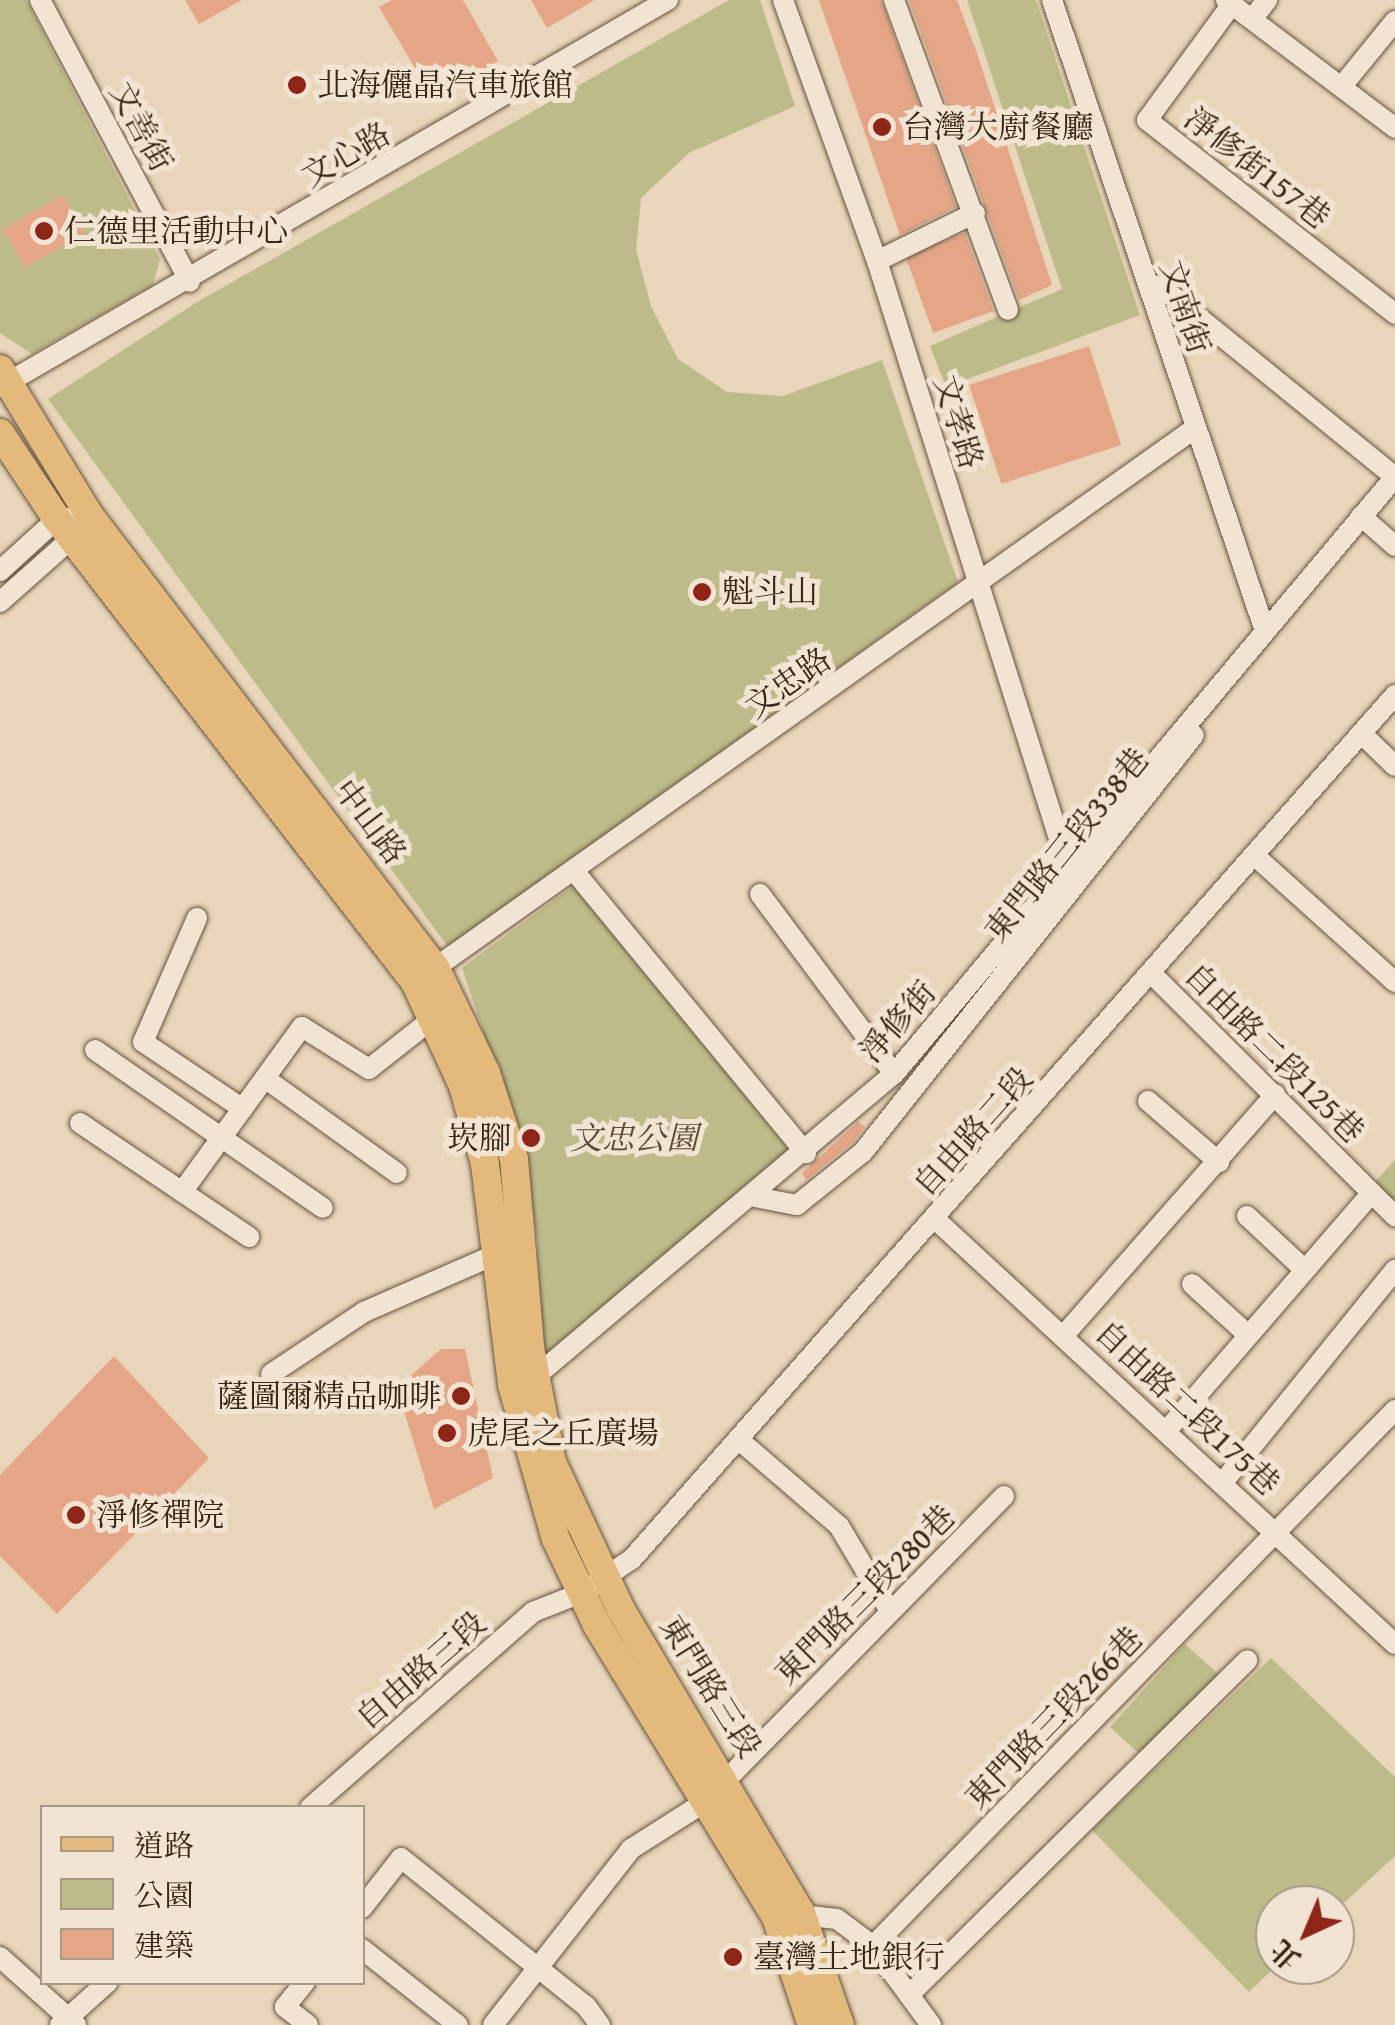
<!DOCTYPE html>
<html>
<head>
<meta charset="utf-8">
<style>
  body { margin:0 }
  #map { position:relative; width:1395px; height:2025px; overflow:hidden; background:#e9d5b9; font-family:"Gentium Book Plus","Noto Serif TC",serif }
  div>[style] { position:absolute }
  .green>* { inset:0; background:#bebb8a; transform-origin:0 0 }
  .building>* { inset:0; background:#e5a688; transform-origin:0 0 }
  .roads { filter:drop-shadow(0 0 2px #66533f) drop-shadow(0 0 2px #66533f) }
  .minor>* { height:20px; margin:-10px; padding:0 10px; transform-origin:10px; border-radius:10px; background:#f1e4d2 }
  .major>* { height:28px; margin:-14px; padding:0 14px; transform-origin:14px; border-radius:14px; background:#e4ba7c }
  .dots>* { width:28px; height:28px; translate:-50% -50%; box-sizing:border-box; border:5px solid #f1e4d2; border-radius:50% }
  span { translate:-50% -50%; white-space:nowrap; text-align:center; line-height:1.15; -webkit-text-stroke:10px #f1e4d2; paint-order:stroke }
  .poi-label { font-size:32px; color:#3a2816 }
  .left { translate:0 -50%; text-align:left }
  .right { translate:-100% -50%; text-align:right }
  .street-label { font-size:32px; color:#3a2816 }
  .park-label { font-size:32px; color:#5b4d33; font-style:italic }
  .legend { position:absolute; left:40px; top:1805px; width:325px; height:180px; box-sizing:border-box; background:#f1e4d2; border:2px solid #a89987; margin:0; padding:12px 18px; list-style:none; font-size:30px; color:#3a2816 }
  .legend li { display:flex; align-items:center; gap:20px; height:50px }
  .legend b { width:50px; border:2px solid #a89987 }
  .north { position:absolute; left:1255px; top:1885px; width:100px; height:100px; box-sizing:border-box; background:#f1e4d2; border:2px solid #a89987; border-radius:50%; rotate:224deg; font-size:28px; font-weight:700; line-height:40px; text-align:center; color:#3a2816 }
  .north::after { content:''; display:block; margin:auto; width:35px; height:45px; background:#8f2418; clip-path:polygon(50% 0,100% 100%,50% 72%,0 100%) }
</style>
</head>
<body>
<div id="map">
  <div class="green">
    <i style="clip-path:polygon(0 0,26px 0,160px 259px,153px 285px,32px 354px,0 333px)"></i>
    <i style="clip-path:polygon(729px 0,760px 0,795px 106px,689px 153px,641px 198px,636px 250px,651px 306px,678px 359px,727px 392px,783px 396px,882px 360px,958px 582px,448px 947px,48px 399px,197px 302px)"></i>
    <i style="clip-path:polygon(967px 0,1036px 0,1140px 315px,946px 387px,930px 346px,1062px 289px)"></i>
    <i style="clip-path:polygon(573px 886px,790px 1151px,541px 1366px,538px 1242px,520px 1141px,462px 968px)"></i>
    <i style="clip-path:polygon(1395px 1160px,1395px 1204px,1374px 1183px)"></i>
    <i style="left:1185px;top:1644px;width:47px;height:112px;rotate:42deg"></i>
    <i style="clip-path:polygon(1271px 1658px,1395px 1777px,1395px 1856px,1335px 1911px,1335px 1905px,1275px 1905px,1277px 1965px,1249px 1992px,1092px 1830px)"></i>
  </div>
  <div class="building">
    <i style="clip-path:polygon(185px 0,242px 0,199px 24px)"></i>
    <i style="clip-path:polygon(392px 0,463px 0,498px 61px,433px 99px,379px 7px)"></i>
    <i style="clip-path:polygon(531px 0,595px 0,547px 28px)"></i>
    <i style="clip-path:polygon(819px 0,881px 0,956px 207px,900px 235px)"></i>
    <i style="clip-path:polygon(909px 0,957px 0,978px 56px,1052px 285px,1019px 300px)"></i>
    <i style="left:63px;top:195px;width:44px;height:69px;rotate:60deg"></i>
    <i style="left:965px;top:233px;width:83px;height:64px;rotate:70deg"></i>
    <i style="left:1089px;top:346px;width:104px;height:126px;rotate:72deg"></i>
    <i style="clip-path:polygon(858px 1122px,865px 1127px,853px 1142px,806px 1180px,802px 1173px)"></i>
    <i style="clip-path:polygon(441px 1349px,465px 1349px,493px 1478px,434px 1509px,397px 1388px)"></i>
    <i style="clip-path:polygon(114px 1356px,209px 1458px,57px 1614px,0 1556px,0 1475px)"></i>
  </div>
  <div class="roads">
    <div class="minor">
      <i style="left:40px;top:0;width:319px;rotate:62deg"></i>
      <i style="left:783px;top:0;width:277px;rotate:70.2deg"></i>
      <i style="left:877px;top:261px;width:632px;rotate:72.51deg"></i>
      <i style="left:894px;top:0;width:330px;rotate:69.8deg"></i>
      <i style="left:1052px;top:0;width:666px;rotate:71.35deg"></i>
      <i style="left:1226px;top:0;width:212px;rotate:37.1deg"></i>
      <i style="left:1232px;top:4px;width:144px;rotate:126.2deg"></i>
      <i style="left:1147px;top:120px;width:315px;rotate:38deg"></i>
      <i style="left:1253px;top:18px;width:23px;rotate:-52deg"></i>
      <i style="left:1342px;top:86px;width:84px;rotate:-50.8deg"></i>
      <i style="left:877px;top:261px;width:109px;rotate:-26.1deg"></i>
      <i style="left:0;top:387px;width:772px;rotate:-30.09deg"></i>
      <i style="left:1361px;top:516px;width:45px;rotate:41.4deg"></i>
      <i style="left:0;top:571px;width:77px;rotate:-42.4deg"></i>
      <i style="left:57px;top:519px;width:10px;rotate:-6deg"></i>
      <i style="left:0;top:602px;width:108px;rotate:-41.6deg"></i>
      <i style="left:1361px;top:733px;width:47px;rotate:44.1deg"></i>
      <i style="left:1254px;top:855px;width:190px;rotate:42deg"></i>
      <i style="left:575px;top:872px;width:364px;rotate:50.6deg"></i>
      <i style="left:760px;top:894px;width:224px;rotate:53.3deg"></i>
      <i style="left:197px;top:918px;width:135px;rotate:113.5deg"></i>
      <i style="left:143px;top:1042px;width:120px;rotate:33.8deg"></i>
      <i style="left:425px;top:975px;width:943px;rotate:-35.38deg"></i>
      <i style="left:1153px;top:975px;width:342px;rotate:44.9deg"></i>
      <i style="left:95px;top:1050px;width:277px;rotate:34.7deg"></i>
      <i style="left:266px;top:1079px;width:161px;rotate:35.7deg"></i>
      <i style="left:1148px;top:1101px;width:94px;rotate:40.7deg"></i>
      <i style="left:80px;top:1123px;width:204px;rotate:34deg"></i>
      <i style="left:182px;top:1192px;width:204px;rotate:-54deg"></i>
      <i style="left:302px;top:1027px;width:79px;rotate:32.1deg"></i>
      <i style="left:369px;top:1069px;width:80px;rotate:-38.4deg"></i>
      <i style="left:755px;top:1197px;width:43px;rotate:10.8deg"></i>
      <i style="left:797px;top:1205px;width:85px;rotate:-38.8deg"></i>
      <i style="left:863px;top:1152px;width:532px;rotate:-51.56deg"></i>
      <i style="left:1247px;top:1216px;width:79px;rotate:43deg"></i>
      <i style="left:935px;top:1219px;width:626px;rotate:42.74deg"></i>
      <i style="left:1192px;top:1284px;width:76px;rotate:42.3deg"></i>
      <i style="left:1064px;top:1335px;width:320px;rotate:-48.7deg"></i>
      <i style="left:271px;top:1374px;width:112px;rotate:-33.7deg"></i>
      <i style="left:364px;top:1312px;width:155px;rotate:-23.6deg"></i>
      <i style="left:529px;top:1382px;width:478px;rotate:-40.2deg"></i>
      <i style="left:894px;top:1074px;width:779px;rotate:-50deg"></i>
      <i style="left:1395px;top:477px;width:304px;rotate:-140.9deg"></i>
      <i style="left:1168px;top:1429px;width:312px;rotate:-49.2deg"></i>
      <i style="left:738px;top:1439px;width:133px;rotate:40.7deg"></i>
      <i style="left:839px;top:1526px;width:99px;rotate:59deg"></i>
      <i style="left:1224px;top:1481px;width:272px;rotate:-51deg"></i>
      <i style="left:727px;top:1779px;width:396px;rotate:-45.6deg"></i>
      <i style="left:310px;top:1808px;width:297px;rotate:-41.3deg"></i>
      <i style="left:533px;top:1612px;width:52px;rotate:-21.6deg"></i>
      <i style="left:581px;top:1593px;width:61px;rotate:-33.7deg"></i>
      <i style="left:632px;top:1559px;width:1153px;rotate:-48.55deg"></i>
      <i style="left:362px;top:1908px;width:63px;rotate:-52deg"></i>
      <i style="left:401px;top:1858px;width:237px;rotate:38.7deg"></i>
      <i style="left:586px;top:2006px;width:24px;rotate:54deg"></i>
      <i style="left:792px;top:1914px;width:45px;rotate:6.3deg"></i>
      <i style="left:837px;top:1919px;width:45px;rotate:36.9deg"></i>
      <i style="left:873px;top:1946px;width:98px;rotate:53.7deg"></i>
      <i style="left:873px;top:1946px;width:748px;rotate:-45.76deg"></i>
      <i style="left:362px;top:1949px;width:122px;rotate:38.4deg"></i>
      <i style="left:0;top:1957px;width:102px;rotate:41.8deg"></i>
      <i style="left:305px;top:1982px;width:32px;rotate:129deg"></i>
      <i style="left:285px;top:2007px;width:29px;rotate:38deg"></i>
      <i style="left:909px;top:1995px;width:476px;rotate:-44.7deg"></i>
      <i style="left:60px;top:2025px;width:64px;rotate:-41.9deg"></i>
      <i style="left:493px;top:2025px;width:224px;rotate:-51.9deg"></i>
      <i style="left:631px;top:1849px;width:91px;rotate:-32.5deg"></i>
    </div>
    <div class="major">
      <i style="left:0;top:369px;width:171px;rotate:58.6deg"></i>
      <i style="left:89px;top:515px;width:571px;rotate:52.61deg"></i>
      <i style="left:436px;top:969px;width:115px;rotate:64.3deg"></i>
      <i style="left:486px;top:1073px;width:90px;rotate:72deg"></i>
      <i style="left:514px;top:1159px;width:189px;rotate:85.1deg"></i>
      <i style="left:530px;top:1347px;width:117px;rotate:79.2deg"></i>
      <i style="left:552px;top:1462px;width:163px;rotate:65deg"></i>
      <i style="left:621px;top:1610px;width:352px;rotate:59.3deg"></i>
      <i style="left:801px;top:1913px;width:119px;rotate:70.8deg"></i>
      <i style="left:0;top:433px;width:103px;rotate:56.5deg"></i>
      <i style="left:57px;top:519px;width:585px;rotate:52.29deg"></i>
      <i style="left:415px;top:982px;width:115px;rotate:65.2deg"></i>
      <i style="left:463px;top:1086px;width:81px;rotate:74.2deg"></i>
      <i style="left:485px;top:1164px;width:223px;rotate:83deg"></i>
      <i style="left:512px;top:1385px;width:160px;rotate:74.1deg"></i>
      <i style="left:556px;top:1539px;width:95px;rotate:64.5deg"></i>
      <i style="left:597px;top:1625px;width:342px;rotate:58.5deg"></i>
      <i style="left:776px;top:1917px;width:114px;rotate:71.6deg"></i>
    </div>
  </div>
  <div class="dots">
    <i style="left:297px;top:85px;background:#8f2418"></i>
    <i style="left:882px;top:127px;background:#8f2418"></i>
    <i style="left:44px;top:231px;background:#8f2418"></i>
    <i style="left:702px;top:592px;background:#8f2418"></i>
    <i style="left:531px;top:1138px;background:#8f2418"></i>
    <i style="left:461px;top:1396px;background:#8f2418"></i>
    <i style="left:447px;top:1433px;background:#8f2418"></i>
    <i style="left:76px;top:1515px;background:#8f2418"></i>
    <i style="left:733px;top:1957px;background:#8f2418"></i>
  </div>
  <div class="poi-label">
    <span class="left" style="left:317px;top:85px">北海儷晶汽車旅館</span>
    <span class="left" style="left:902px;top:127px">台灣大廚餐廳</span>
    <span class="left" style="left:64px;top:231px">仁德里活動中心</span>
    <span class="left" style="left:722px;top:592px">魁斗山</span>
    <span class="right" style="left:511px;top:1138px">崁腳</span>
    <span class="right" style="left:441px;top:1396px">薩圖爾精品咖啡</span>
    <span class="left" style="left:467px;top:1433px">虎尾之丘廣場</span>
    <span class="left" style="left:96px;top:1515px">淨修禪院</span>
    <span class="left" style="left:753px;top:1957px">臺灣土地銀行</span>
  </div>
  <div class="street-label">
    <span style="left:141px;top:127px;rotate:62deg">文善街</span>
    <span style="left:346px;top:155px;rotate:-30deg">文心路</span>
    <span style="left:1257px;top:168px;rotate:38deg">淨修街157巷</span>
    <span style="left:1185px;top:307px;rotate:72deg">文南街</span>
    <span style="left:958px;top:422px;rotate:73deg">文孝路</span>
    <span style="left:788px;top:683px;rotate:-35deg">文忠路</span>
    <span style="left:370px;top:822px;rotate:53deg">中山路</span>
    <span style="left:1067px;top:845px;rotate:-51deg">東門路三段338巷</span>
    <span style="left:898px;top:1022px;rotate:-48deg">淨修街</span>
    <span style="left:1274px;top:1053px;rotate:45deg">自由路二段125巷</span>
    <span style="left:973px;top:1132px;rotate:-48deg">自由路二段</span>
    <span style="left:1187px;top:1408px;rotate:43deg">自由路二段175巷</span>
    <span style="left:865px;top:1595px;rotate:-45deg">東門路三段280巷</span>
    <span style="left:421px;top:1671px;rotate:-41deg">自由路三段</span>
    <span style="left:710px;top:1687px;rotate:58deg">東門路三段</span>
    <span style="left:1054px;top:1718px;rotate:-46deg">東門路三段266巷</span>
  </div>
  <div class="park-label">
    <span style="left:634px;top:1138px">文忠公園</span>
  </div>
  <ul class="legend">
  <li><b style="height:12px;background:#e4ba7c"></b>道路</li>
  <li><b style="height:28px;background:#bebb8a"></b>公園</li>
  <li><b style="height:28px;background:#e5a688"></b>建築</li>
  </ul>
  <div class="north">北</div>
</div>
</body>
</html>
